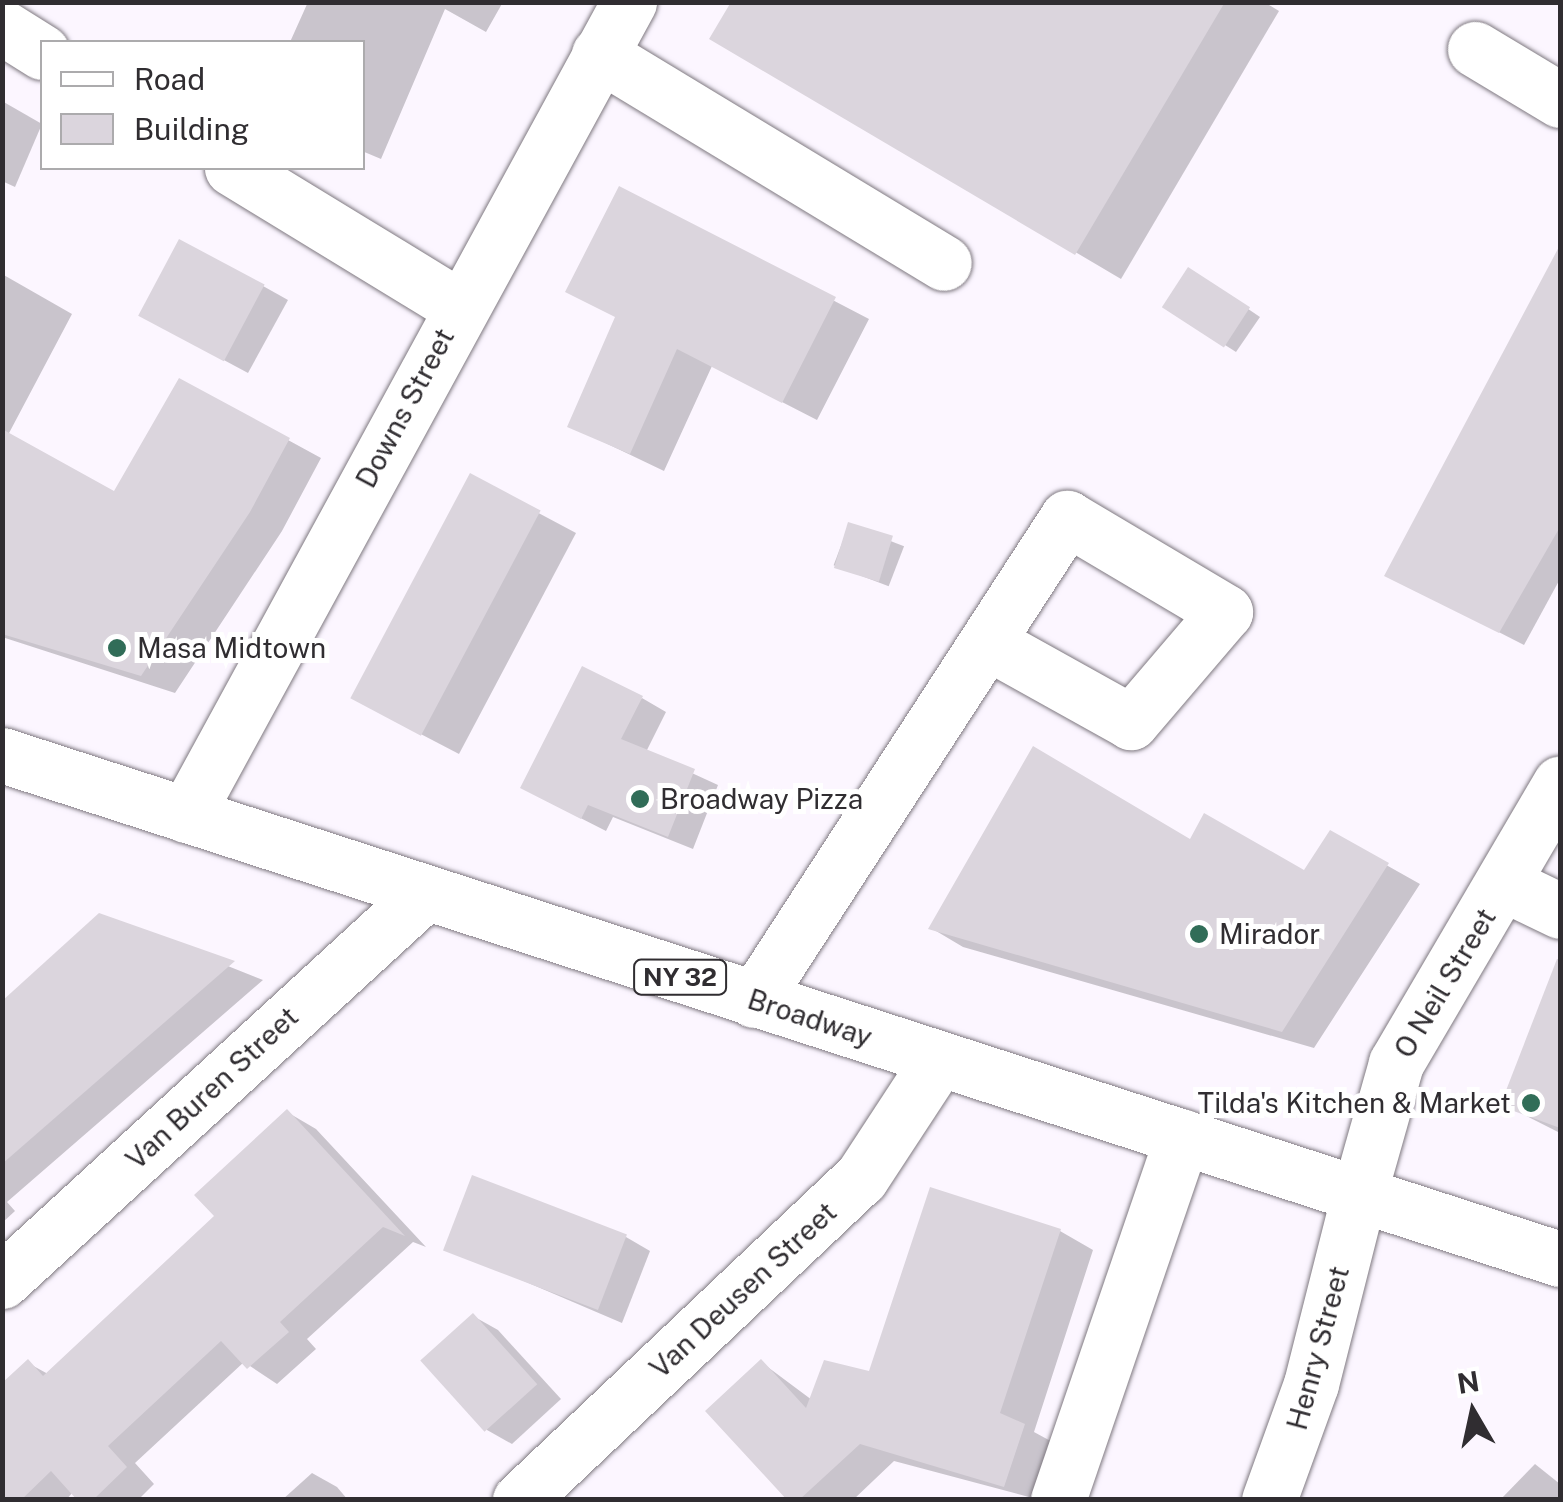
<!DOCTYPE html>
<html>
<head>
<meta charset="utf-8">
<style>
  body { margin:0 }
  #map { position:relative; width:1563px; height:1502px; overflow:hidden; background:#fcf6ff; font-family:"Public Sans",sans-serif }
  div>[style] { position:absolute }
  .shadow>* { inset:0; background:#0003; transform-origin:0 0 }
  .building>* { inset:0; background:#dbd5dd; transform-origin:0 0 }
  .roads { filter:drop-shadow(0 0 2px #7f7981) drop-shadow(0 0 2px #7f7981) }
  .minor>* { height:55px; margin:-27.5px; padding:0 27.5px; transform-origin:27.5px; border-radius:27.5px; background:#fff }
  .major>* { height:55px; margin:-27.5px; padding:0 27.5px; transform-origin:27.5px; border-radius:27.5px; background:#fff }
  .highway>* { height:55px; margin:-27.5px; padding:0 27.5px; transform-origin:27.5px; border-radius:27.5px; background:#fff }
  .dots>* { width:28px; height:28px; translate:-50% -50%; box-sizing:border-box; border:5px solid #fff; border-radius:50% }
  span { translate:-50% -50%; white-space:nowrap; text-align:center; line-height:1.15; -webkit-text-stroke:10px #fff; paint-order:stroke }
  .shield-label span { padding:2px 8px; background:#fff; border:2px solid; border-radius:8px; -webkit-text-stroke-width:0 }
  .shield-label { font-size:25px; color:#302d31; font-weight:700 }
  .street-label { font-size:28px; color:#302d31 }
  .poi-label { font-size:28px; color:#302d31 }
  .left { translate:0 -50%; text-align:left }
  .right { translate:-100% -50%; text-align:right }
  .frame { position:absolute; inset:0; border:5px solid #302d31; pointer-events:none }
  .legend { position:absolute; left:40px; top:40px; width:325px; height:130px; box-sizing:border-box; background:#fff; border:2px solid #acabad; margin:0; padding:12px 18px; list-style:none; font-size:30px; color:#302d31 }
  .legend li { display:flex; align-items:center; gap:20px; height:50px }
  .legend b { width:50px; border:2px solid #acabad }
  .north { position:absolute; left:1423px; top:1362px; width:100px; height:100px; -webkit-text-stroke:8px #fff; paint-order:stroke; rotate:351deg; font-size:28px; font-weight:700; line-height:40px; text-align:center; color:#302d31 }
  .north::after { content:''; display:block; margin:auto; width:35px; height:45px; background:#302d31; clip-path:polygon(50% 0,100% 100%,50% 72%,0 100%) }
</style>
</head>
<body>
<div id="map">
  <div class="shadow">
    <i style="clip-path:polygon(308px 2px,503px 2px,486px 32px,445px 9px,381px 159px,362px 151px,362px 42px,290px 42px)"></i>
    <i style="clip-path:polygon(734px 2px,1264px 2px,1279px 11px,1121px 279px,713px 38px)"></i>
    <i style="clip-path:polygon(2px 101px,42px 124px,15px 187px,2px 181px)"></i>
    <i style="clip-path:polygon(620px 189px,869px 319px,817px 420px,712px 366px,664px 471px,570px 426px,617px 318px)"></i>
    <i style="clip-path:polygon(1560px 251px,1560px 579px,1524px 645px,1387px 575px)"></i>
    <i style="clip-path:polygon(2px 274px,72px 314px,8px 435px,115px 495px,288px 440px,321px 458px,282px 531px,175px 693px,2px 637px)"></i>
    <i style="clip-path:polygon(1201px 277px,1260px 317px,1236px 352px,1225px 345px)"></i>
    <i style="clip-path:polygon(263px 286px,288px 300px,248px 373px,166px 329px)"></i>
    <i style="clip-path:polygon(471px 477px,576px 533px,459px 754px,390px 718px)"></i>
    <i style="left:849px;top:525px;width:59px;height:43px;rotate:21deg"></i>
    <i style="clip-path:polygon(642px 698px,666px 712px,646px 752px,718px 785px,693px 849px,613px 817px,606px 831px,547px 801px)"></i>
    <i style="clip-path:polygon(1331px 834px,1420px 884px,1314px 1048px,963px 947px,931px 928px,1191px 842px,1305px 873px)"></i>
    <i style="clip-path:polygon(100px 915px,263px 980px,7px 1202px,15px 1211px,2px 1223px,2px 1004px)"></i>
    <i style="clip-path:polygon(1553px 977px,1560px 980px,1560px 1133px,1503px 1104px)"></i>
    <i style="clip-path:polygon(287px 1112px,316px 1129px,426px 1247px,413px 1242px,307px 1339px,316px 1349px,277px 1384px,244px 1362px,135px 1463px,154px 1484px,138px 1500px,80px 1500px,73px 1492px,66px 1500px,2px 1500px,28px 1363px,48px 1374px,217px 1216px)"></i>
    <i style="clip-path:polygon(1060px 1231px,1093px 1250px,1034px 1432px,1058px 1445px,1040px 1500px,894px 1461px,853px 1500px,791px 1500px,761px 1362px,812px 1400px,871px 1374px)"></i>
    <i style="clip-path:polygon(626px 1237px,650px 1251px,622px 1323px,472px 1259px)"></i>
    <i style="clip-path:polygon(473px 1316px,498px 1330px,561px 1399px,512px 1444px,487px 1430px)"></i>
    <i style="clip-path:polygon(1535px 1464px,1560px 1484px,1560px 1500px,1500px 1500px)"></i>
    <i style="clip-path:polygon(312px 1473px,337px 1487px,348px 1500px,282px 1500px)"></i>
  </div>
  <div class="building">
    <i style="clip-path:polygon(731px 2px,1225px 2px,1075px 255px,709px 39px)"></i>
    <i style="clip-path:polygon(619px 186px,836px 297px,782px 403px,677px 349px,630px 454px,567px 427px,615px 317px,565px 292px)"></i>
    <i style="left:179px;top:239px;width:97px;height:87px;rotate:28deg"></i>
    <i style="clip-path:polygon(1560px 245px,1560px 527px,1499px 633px,1384px 576px)"></i>
    <i style="left:1188px;top:267px;width:74px;height:48px;rotate:33deg"></i>
    <i style="clip-path:polygon(179px 378px,290px 438px,250px 512px,141px 676px,2px 634px,2px 429px,114px 491px)"></i>
    <i style="left:470px;top:473px;width:80px;height:255px;rotate:28deg"></i>
    <i style="left:848px;top:522px;width:47px;height:48px;rotate:17deg"></i>
    <i style="clip-path:polygon(582px 666px,643px 696px,621px 739px,695px 769px,668px 837px,588px 805px,581px 819px,520px 788px)"></i>
    <i style="clip-path:polygon(1033px 746px,1190px 839px,1204px 813px,1304px 870px,1330px 830px,1389px 863px,1282px 1032px,928px 929px)"></i>
    <i style="clip-path:polygon(99px 913px,235px 961px,2px 1164px,2px 1001px)"></i>
    <i style="clip-path:polygon(1557px 959px,1560px 960px,1560px 1128px,1500px 1106px)"></i>
    <i style="clip-path:polygon(287px 1109px,405px 1236px,383px 1227px,280px 1322px,289px 1332px,247px 1369px,221px 1341px,108px 1446px,127px 1467px,93px 1500px,77px 1500px,51px 1471px,21px 1500px,2px 1500px,2px 1383px,28px 1359px,43px 1376px,214px 1216px,194px 1195px)"></i>
    <i style="left:472px;top:1175px;width:166px;height:81px;rotate:21deg"></i>
    <i style="clip-path:polygon(930px 1187px,1061px 1229px,1000px 1413px,1025px 1424px,1004px 1487px,860px 1444px,799px 1500px,787px 1500px,705px 1411px,761px 1359px,806px 1408px,824px 1360px,869px 1371px)"></i>
    <i style="left:473px;top:1313px;width:96px;height:71px;rotate:48deg"></i>
  </div>
  <div class="roads">
    <div class="minor">
      <i style="left:2px;top:27px;width:47px;rotate:32deg"></i>
      <i style="left:1475px;top:49px;width:99px;rotate:31deg"></i>
      <i style="left:599px;top:54px;width:403px;rotate:31.2deg"></i>
      <i style="left:232px;top:168px;width:267px;rotate:31.4deg"></i>
      <i style="left:186px;top:815px;width:926px;rotate:-61.41deg"></i>
      <i style="left:1504px;top:884px;width:62px;rotate:25.7deg"></i>
      <i style="left:754px;top:1000px;width:575px;rotate:-57deg"></i>
      <i style="left:1067px;top:518px;width:184px;rotate:30.7deg"></i>
      <i style="left:1225px;top:612px;width:145px;rotate:130.5deg"></i>
      <i style="left:1131px;top:722px;width:165px;rotate:-150.9deg"></i>
      <i style="left:1359px;top:1194px;width:136px;rotate:-74.2deg"></i>
      <i style="left:1396px;top:1063px;width:324px;rotate:-59.6deg"></i>
      <i style="left:2px;top:1281px;width:570px;rotate:-42.51deg"></i>
      <i style="left:520px;top:1500px;width:469px;rotate:-43.4deg"></i>
      <i style="left:861px;top:1178px;width:142px;rotate:-56.8deg"></i>
      <i style="left:1058px;top:1500px;width:384px;rotate:-71.1deg"></i>
    </div>
    <div class="major">
      <i style="left:1269px;top:1500px;width:123px;rotate:-70.1deg"></i>
      <i style="left:1311px;top:1384px;width:196px;rotate:-75.8deg"></i>
    </div>
    <div class="highway">
      <i style="left:2px;top:755px;width:1637px;rotate:17.93deg"></i>
    </div>
  </div>
  <div class="dots">
    <i style="left:117px;top:648px;background:#316d58"></i>
    <i style="left:640px;top:799px;background:#316d58"></i>
    <i style="left:1199px;top:934px;background:#316d58"></i>
    <i style="left:1531px;top:1103px;background:#316d58"></i>
  </div>
  <div class="shield-label">
    <span style="left:680px;top:977px">NY 32</span>
  </div>
  <div class="street-label">
    <span style="left:405px;top:408px;rotate:-62deg">Downs Street</span>
    <span style="left:1445px;top:983px;rotate:-59deg">O Neil Street</span>
    <span style="left:810px;top:1018px;rotate:18deg">Broadway</span>
    <span style="left:212px;top:1088px;rotate:-43deg">Van Buren Street</span>
    <span style="left:743px;top:1290px;rotate:-43deg">Van Deusen Street</span>
    <span style="left:1318px;top:1348px;rotate:-75deg">Henry Street</span>
  </div>
  <div class="poi-label">
    <span class="left" style="left:137px;top:648px">Masa Midtown</span>
    <span class="left" style="left:660px;top:799px">Broadway Pizza</span>
    <span class="left" style="left:1219px;top:934px">Mirador</span>
    <span class="right" style="left:1511px;top:1103px">Tilda's Kitchen &amp; Market</span>
  </div>
  <div class="frame"></div>
  <ul class="legend">
  <li><b style="height:12px;background:#fff"></b>Road</li>
  <li><b style="height:28px;background:#dbd5dd"></b>Building</li>
  </ul>
  <div class="north">N</div>
</div>
</body>
</html>
